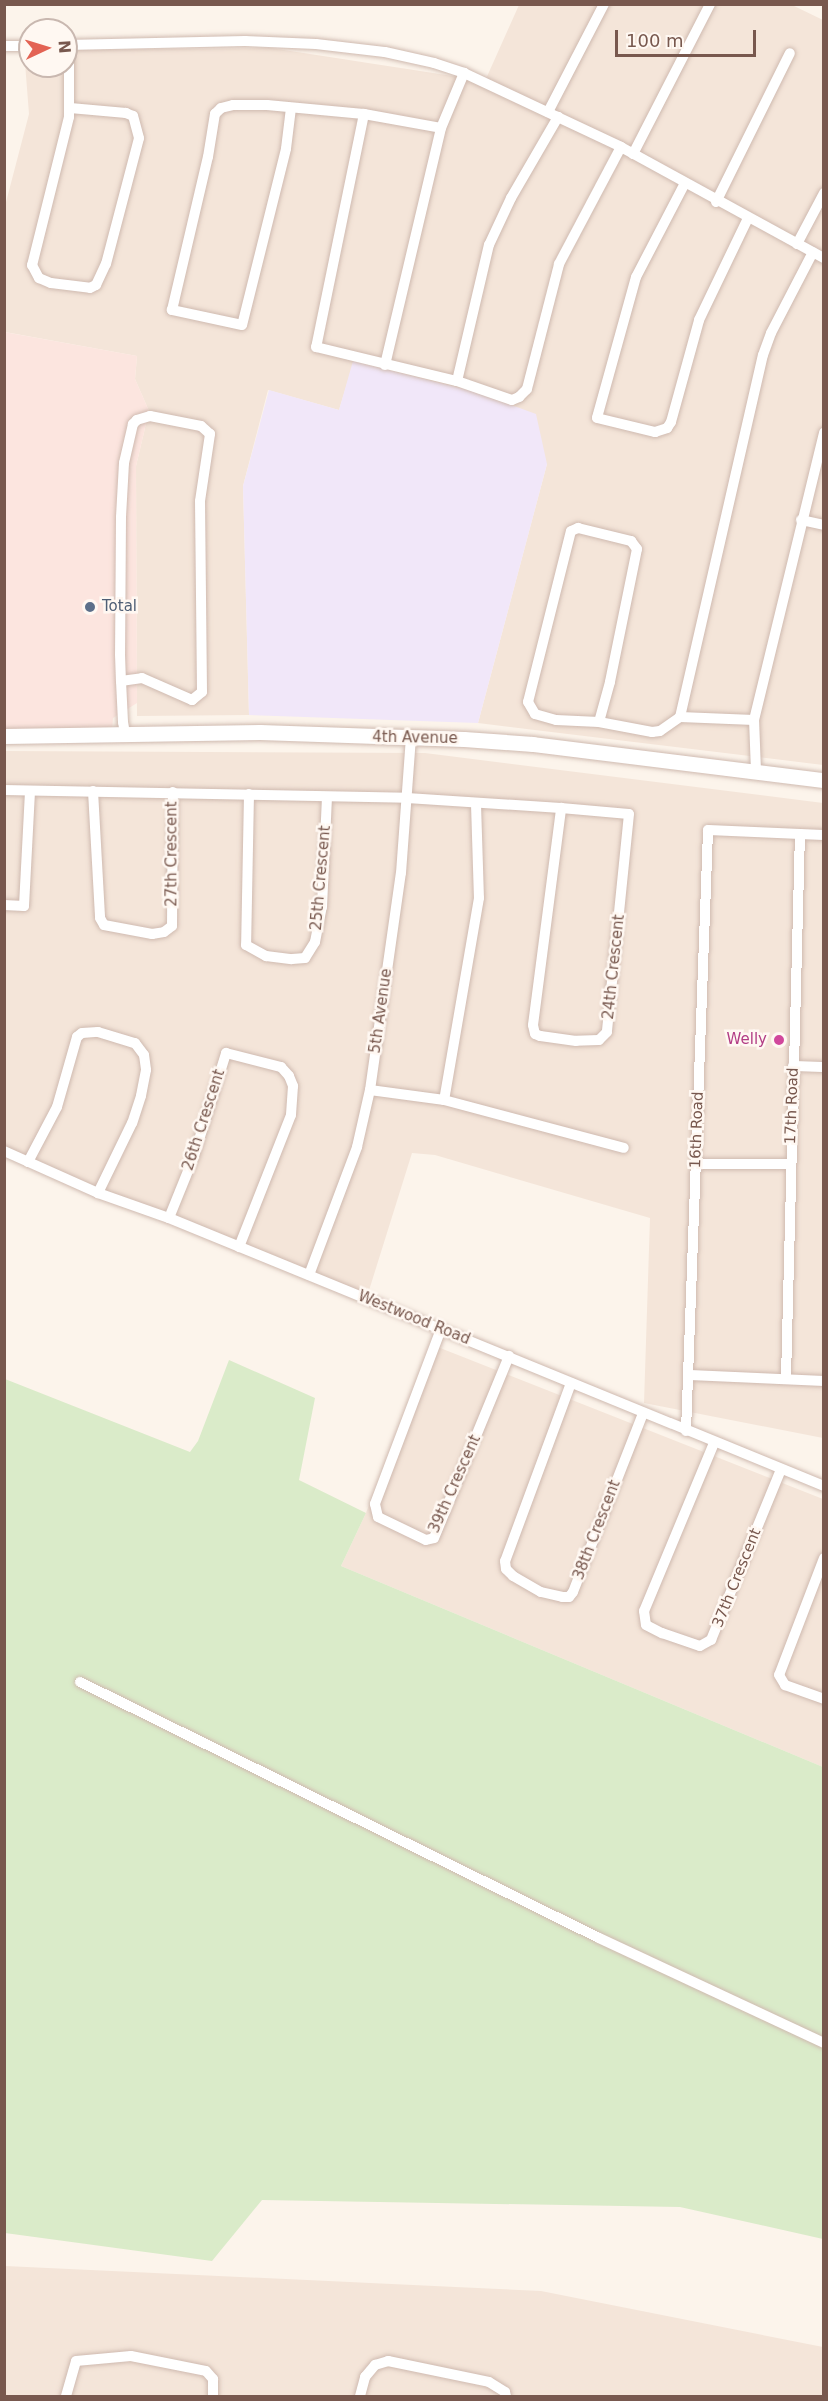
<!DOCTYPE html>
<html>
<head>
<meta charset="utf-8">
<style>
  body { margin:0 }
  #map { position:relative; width:828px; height:2401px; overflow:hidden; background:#fcf4eb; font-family:"DejaVu Sans",sans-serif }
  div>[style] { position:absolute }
  .residential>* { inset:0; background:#f4e5d9 }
  .commercial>* { inset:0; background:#fce5df }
  .education>* { inset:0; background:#f1e7f9 }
  .green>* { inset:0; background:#daebc9 }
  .roads { filter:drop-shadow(0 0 2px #cfbab0) drop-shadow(0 0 2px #cfbab0) }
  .street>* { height:10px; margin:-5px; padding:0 5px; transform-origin:5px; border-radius:5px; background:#fff }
  .secondary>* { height:15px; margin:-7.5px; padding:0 7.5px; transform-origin:7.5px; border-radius:7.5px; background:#fff }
  .dots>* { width:16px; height:16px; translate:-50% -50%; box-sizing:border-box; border:3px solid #fff8f2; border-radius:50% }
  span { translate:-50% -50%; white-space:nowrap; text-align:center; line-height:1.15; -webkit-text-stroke:5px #fff8f2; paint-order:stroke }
  .service-label { font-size:15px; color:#4e5e75 }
  .left { translate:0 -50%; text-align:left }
  .street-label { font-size:15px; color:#78584e }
  .hotel-label { font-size:15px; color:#b23c85 }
  .right { translate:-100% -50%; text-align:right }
  .frame { position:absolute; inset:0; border:6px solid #78584e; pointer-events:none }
  .north { position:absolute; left:18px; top:18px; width:60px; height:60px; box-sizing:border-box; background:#fff8f2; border:2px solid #c9b8b0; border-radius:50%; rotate:86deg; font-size:16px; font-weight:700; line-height:24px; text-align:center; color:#78584e }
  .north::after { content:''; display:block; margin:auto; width:21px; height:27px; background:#e36354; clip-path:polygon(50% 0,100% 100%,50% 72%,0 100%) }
  .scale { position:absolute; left:615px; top:30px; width:141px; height:27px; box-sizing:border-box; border:3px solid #78584e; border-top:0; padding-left:8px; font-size:18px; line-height:21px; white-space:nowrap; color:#78584e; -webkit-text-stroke:4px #fff8f2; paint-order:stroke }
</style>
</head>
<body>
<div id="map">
  <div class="residential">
    <i style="clip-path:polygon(519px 5px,792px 5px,823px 20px,823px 765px,478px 723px,547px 464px,354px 361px,339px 410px,268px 390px,243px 486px,249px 715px,137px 716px,136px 466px,149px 411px,135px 379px,137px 356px,5px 332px,5px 206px,29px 114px,24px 50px,30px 50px,30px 66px,66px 66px,66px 50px,271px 48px,485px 81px)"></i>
    <i style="clip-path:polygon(4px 751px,425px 753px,823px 803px,823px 1438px,644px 1403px,650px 1218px,435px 1155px,412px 1153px,366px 1300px,5px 1149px)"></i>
    <i style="clip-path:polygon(430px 1344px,823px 1499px,823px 1767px,341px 1566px,366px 1513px)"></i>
    <i style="clip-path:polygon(5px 2266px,541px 2291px,823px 2347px,823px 2396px,5px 2396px)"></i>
  </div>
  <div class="commercial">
    <i style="clip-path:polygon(4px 332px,137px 356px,135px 379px,149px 411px,136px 466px,137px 703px,113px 718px,112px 730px,5px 731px)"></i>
  </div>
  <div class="education">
    <i style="clip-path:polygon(353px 361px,476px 392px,536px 414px,547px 464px,478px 723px,249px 715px,243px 486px,269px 390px,339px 410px)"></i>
  </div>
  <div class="green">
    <i style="clip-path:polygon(229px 1360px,315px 1398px,299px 1480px,366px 1513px,341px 1566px,823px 1767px,823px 2239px,680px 2207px,262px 2200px,212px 2261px,5px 2233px,5px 1379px,190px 1452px,198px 1441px)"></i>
  </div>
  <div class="roads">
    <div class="street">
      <i style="left:66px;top:45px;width:179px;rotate:-1.3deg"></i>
      <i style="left:245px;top:41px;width:71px;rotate:2.4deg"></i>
      <i style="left:316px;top:44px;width:69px;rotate:6.6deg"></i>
      <i style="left:385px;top:52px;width:50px;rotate:12.7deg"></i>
      <i style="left:434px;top:63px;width:32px;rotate:18deg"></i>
      <i style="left:464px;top:73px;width:174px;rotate:25.2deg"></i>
      <i style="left:621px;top:147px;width:231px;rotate:28.7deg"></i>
      <i style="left:69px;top:45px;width:72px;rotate:90deg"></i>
      <i style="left:69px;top:117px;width:153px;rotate:104deg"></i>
      <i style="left:32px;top:265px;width:15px;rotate:62deg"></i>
      <i style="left:39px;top:278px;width:13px;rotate:23deg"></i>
      <i style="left:51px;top:283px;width:39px;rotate:7deg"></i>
      <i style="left:90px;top:288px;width:7px;rotate:-27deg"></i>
      <i style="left:96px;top:285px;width:23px;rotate:-65deg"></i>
      <i style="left:106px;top:264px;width:130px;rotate:-75.3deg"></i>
      <i style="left:139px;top:138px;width:23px;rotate:-105deg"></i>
      <i style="left:133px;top:116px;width:8px;rotate:-157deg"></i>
      <i style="left:126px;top:113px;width:56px;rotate:-174.9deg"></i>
      <i style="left:4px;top:46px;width:26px"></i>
      <i style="left:291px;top:108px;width:41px;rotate:97deg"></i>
      <i style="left:286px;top:149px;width:181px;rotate:104deg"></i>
      <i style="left:242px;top:325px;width:72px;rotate:-167.9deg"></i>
      <i style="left:172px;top:310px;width:157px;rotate:-76.8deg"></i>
      <i style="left:208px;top:157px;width:44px;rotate:-80.8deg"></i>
      <i style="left:215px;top:114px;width:8px;rotate:-45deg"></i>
      <i style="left:221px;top:108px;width:12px;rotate:-14deg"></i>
      <i style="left:233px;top:105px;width:34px"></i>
      <i style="left:267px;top:105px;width:97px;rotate:5.3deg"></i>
      <i style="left:364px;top:114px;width:78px;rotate:10.3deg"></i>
      <i style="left:548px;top:112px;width:122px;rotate:-62.6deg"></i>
      <i style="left:364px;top:114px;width:238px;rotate:101.6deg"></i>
      <i style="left:316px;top:347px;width:145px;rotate:13.6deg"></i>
      <i style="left:457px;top:381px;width:58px;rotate:19.1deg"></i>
      <i style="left:512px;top:400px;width:8px;rotate:-23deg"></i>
      <i style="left:519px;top:397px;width:11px;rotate:-45deg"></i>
      <i style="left:527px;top:389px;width:129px;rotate:-75.6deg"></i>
      <i style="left:559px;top:264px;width:132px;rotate:-62.1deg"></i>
      <i style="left:633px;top:154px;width:169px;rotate:-62.8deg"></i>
      <i style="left:685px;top:183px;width:106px;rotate:117.5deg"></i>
      <i style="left:636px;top:277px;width:146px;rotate:105.5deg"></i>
      <i style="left:597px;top:418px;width:60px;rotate:13.6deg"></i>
      <i style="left:655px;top:432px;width:13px;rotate:-18deg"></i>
      <i style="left:667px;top:428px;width:7px;rotate:-56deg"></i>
      <i style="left:671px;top:422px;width:106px;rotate:-74.6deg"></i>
      <i style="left:699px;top:320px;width:113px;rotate:-64.3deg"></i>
      <i style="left:716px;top:202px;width:166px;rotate:-63.6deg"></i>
      <i style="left:797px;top:244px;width:58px;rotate:-62.1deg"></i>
      <i style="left:385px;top:365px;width:244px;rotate:-76.7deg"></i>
      <i style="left:441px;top:128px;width:60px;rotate:-67.3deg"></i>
      <i style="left:457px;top:381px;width:140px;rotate:-76.8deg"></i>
      <i style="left:489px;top:245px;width:52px;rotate:-64.9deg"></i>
      <i style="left:511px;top:198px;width:94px;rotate:-59.9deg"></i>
      <i style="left:801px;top:520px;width:24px;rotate:12deg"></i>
      <i style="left:121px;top:681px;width:21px;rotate:-8deg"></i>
      <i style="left:142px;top:678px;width:55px;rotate:23.7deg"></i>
      <i style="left:192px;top:700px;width:13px;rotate:-39deg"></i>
      <i style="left:202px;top:692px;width:191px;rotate:-90.6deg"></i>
      <i style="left:200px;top:501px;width:68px;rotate:-81.5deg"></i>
      <i style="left:210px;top:434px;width:12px;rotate:-138deg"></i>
      <i style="left:201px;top:426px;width:52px;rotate:-168.9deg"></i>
      <i style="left:150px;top:416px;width:14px;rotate:163deg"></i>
      <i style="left:137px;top:420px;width:6px;rotate:135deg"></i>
      <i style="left:133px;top:424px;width:40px;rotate:103deg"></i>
      <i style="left:124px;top:463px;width:54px;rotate:93.2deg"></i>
      <i style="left:121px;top:517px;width:137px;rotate:90.4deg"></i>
      <i style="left:120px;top:654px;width:27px;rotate:88deg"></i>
      <i style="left:121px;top:681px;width:41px;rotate:87.2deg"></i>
      <i style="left:123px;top:722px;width:11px;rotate:80deg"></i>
      <i style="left:754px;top:720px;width:74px;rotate:-177.7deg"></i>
      <i style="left:680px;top:717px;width:371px;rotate:-77.1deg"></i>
      <i style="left:763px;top:355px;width:23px;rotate:-70deg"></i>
      <i style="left:771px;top:333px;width:91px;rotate:-62.6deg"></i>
      <i style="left:599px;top:722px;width:43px;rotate:-177.3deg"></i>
      <i style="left:556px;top:720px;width:22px;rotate:-164deg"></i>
      <i style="left:535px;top:714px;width:14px;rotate:-120deg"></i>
      <i style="left:528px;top:702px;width:176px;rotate:-75.9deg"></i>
      <i style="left:571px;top:531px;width:8px;rotate:-23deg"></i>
      <i style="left:578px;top:528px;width:55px;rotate:13.8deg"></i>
      <i style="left:631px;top:541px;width:10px;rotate:53deg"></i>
      <i style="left:637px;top:549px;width:136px;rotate:101.5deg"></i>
      <i style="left:610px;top:682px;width:41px;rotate:105.4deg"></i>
      <i style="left:599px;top:722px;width:54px;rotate:10.7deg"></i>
      <i style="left:652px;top:732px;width:8px;rotate:-7deg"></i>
      <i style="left:660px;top:731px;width:24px;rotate:-35deg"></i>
      <i style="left:756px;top:771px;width:51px;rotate:-92.2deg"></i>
      <i style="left:754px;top:720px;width:296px;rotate:-76.3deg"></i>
      <i style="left:4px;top:790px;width:403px;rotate:1.1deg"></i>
      <i style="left:407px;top:798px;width:154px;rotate:3.7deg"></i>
      <i style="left:561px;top:808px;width:68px;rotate:5deg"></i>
      <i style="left:629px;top:814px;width:219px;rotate:95.8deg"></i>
      <i style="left:607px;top:1032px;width:11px;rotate:135deg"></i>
      <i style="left:599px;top:1040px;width:23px;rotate:178deg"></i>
      <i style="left:576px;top:1041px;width:36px;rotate:-172deg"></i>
      <i style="left:540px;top:1036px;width:5px;rotate:-158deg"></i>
      <i style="left:535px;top:1034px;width:9px;rotate:-103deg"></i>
      <i style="left:533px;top:1025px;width:219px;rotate:-82.6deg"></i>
      <i style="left:93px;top:791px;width:127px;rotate:86.8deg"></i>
      <i style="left:100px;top:918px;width:8px;rotate:60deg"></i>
      <i style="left:104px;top:925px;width:49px;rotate:10.6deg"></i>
      <i style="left:152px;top:934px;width:12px;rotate:-9deg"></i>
      <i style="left:164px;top:932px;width:10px;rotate:-37deg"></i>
      <i style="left:172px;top:926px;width:134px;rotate:-89.6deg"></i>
      <i style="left:249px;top:794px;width:151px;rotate:91.1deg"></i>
      <i style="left:246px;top:945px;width:23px;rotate:29deg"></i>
      <i style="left:266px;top:956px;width:26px;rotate:7deg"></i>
      <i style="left:292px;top:959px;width:13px;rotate:-4deg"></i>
      <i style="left:305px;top:958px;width:19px;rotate:-58deg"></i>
      <i style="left:315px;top:942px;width:36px;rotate:-79deg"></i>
      <i style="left:322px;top:907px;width:110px;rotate:-87.4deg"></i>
      <i style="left:476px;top:804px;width:94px;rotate:88.2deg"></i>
      <i style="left:479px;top:898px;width:205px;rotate:99.8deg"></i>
      <i style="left:444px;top:1100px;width:186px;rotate:14.9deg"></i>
      <i style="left:4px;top:905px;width:20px;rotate:3deg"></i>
      <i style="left:24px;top:906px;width:115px;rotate:-87deg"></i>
      <i style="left:793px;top:1066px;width:31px;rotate:2deg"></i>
      <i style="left:370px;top:1090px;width:75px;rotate:7.7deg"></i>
      <i style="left:4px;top:1151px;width:103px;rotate:24.1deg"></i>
      <i style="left:98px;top:1193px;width:75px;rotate:19.4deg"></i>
      <i style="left:169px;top:1218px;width:708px;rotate:22.25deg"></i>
      <i style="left:28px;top:1162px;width:62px;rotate:-62.2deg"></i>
      <i style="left:57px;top:1107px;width:73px;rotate:-74.1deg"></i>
      <i style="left:77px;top:1037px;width:6px;rotate:-39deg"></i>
      <i style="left:82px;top:1033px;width:16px;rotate:-4deg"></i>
      <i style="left:98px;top:1032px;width:39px;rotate:17deg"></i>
      <i style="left:135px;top:1043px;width:15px;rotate:53deg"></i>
      <i style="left:144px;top:1055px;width:15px;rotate:82deg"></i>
      <i style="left:146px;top:1070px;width:26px;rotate:101deg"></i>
      <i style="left:141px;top:1096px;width:28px;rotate:108deg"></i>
      <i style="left:132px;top:1123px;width:78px;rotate:115.9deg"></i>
      <i style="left:696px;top:1164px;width:94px"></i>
      <i style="left:169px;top:1218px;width:67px;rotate:-68deg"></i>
      <i style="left:194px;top:1156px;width:108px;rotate:-72.7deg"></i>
      <i style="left:226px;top:1053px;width:57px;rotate:14.3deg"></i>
      <i style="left:281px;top:1067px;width:12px;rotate:48deg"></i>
      <i style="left:289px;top:1076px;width:11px;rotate:68deg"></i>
      <i style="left:293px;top:1086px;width:29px;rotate:94deg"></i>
      <i style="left:291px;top:1115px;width:142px;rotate:111.5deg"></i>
      <i style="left:309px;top:1275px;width:137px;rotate:-69.4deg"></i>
      <i style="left:357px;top:1147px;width:58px;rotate:-77.2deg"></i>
      <i style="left:370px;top:1090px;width:219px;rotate:-81.9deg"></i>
      <i style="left:401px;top:873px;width:135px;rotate:-85.8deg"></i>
      <i style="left:441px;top:1329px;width:187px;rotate:110.7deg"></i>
      <i style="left:375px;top:1504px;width:13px;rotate:77deg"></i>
      <i style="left:378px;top:1517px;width:53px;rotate:25.6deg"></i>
      <i style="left:426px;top:1540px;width:8px;rotate:-14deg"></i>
      <i style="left:434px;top:1538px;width:197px;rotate:-67.6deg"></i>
      <i style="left:690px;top:1375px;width:134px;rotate:2.6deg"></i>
      <i style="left:786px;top:1378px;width:544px;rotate:-88.53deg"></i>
      <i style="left:571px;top:1383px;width:190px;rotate:110.3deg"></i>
      <i style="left:505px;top:1561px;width:8px;rotate:83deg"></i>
      <i style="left:506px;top:1569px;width:10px;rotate:45deg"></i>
      <i style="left:513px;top:1576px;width:32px;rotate:30deg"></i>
      <i style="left:541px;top:1592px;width:22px;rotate:13deg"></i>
      <i style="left:562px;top:1597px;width:7px"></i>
      <i style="left:569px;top:1597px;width:6px;rotate:-51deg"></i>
      <i style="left:573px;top:1592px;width:192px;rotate:-68.6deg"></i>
      <i style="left:686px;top:1431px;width:601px;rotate:-87.9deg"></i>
      <i style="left:708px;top:830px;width:116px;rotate:2.5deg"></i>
      <i style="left:714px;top:1443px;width:182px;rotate:112.6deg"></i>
      <i style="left:644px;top:1611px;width:14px;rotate:82deg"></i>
      <i style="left:646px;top:1625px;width:18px;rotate:27deg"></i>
      <i style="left:662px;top:1633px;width:40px;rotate:18.9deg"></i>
      <i style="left:700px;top:1646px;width:13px;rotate:-29deg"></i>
      <i style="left:711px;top:1640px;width:185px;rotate:-67.7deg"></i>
      <i style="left:824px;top:1558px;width:125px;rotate:111deg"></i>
      <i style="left:779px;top:1675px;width:12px;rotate:59deg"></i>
      <i style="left:785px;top:1685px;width:41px;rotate:19.7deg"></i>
      <i style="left:80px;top:1682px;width:579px;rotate:26.26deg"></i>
      <i style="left:599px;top:1938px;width:248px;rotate:25deg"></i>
      <i style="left:66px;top:2396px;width:36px;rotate:-74deg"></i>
      <i style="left:76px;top:2361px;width:55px;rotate:-5.2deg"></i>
      <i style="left:131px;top:2356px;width:76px;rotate:11.3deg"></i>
      <i style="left:206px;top:2371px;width:11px;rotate:49deg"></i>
      <i style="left:213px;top:2379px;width:17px;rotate:90deg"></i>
      <i style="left:360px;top:2396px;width:20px;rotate:-75deg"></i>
      <i style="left:365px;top:2377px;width:16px;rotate:-50deg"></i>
      <i style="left:375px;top:2365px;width:14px;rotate:-17deg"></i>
      <i style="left:388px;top:2361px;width:103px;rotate:11.7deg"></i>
      <i style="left:489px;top:2382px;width:19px;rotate:32deg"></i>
      <i style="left:505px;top:2392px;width:4px;rotate:76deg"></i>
    </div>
    <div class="secondary">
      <i style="left:4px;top:736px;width:256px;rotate:-0.9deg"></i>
      <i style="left:260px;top:732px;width:204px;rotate:2deg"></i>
      <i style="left:464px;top:739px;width:69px;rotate:4.1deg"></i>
      <i style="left:533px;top:744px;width:293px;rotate:7.1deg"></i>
    </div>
  </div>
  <div class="dots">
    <i style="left:90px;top:607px;background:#5c6f8a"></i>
    <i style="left:779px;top:1040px;background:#d1479c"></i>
  </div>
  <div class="service-label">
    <span class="left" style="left:102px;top:607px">Total</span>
  </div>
  <div class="street-label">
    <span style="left:415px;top:738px;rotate:1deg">4th Avenue</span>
    <span style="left:172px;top:854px;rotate:-90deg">27th Crescent</span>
    <span style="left:321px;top:878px;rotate:-85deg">25th Crescent</span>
    <span style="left:614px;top:967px;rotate:-84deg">24th Crescent</span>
    <span style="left:381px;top:1011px;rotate:-82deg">5th Avenue</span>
    <span style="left:792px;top:1106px;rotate:-88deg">17th Road</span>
    <span style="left:204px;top:1120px;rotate:-72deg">26th Crescent</span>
    <span style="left:697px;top:1130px;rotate:-88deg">16th Road</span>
    <span style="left:414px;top:1318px;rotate:22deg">Westwood Road</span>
    <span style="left:455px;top:1484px;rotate:-66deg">39th Crescent</span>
    <span style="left:597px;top:1530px;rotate:-69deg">38th Crescent</span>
    <span style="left:737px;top:1578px;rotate:-68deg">37th Crescent</span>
  </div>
  <div class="hotel-label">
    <span class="right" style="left:767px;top:1040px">Welly</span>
  </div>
  <div class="frame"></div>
  <div class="north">N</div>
  <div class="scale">100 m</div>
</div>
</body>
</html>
